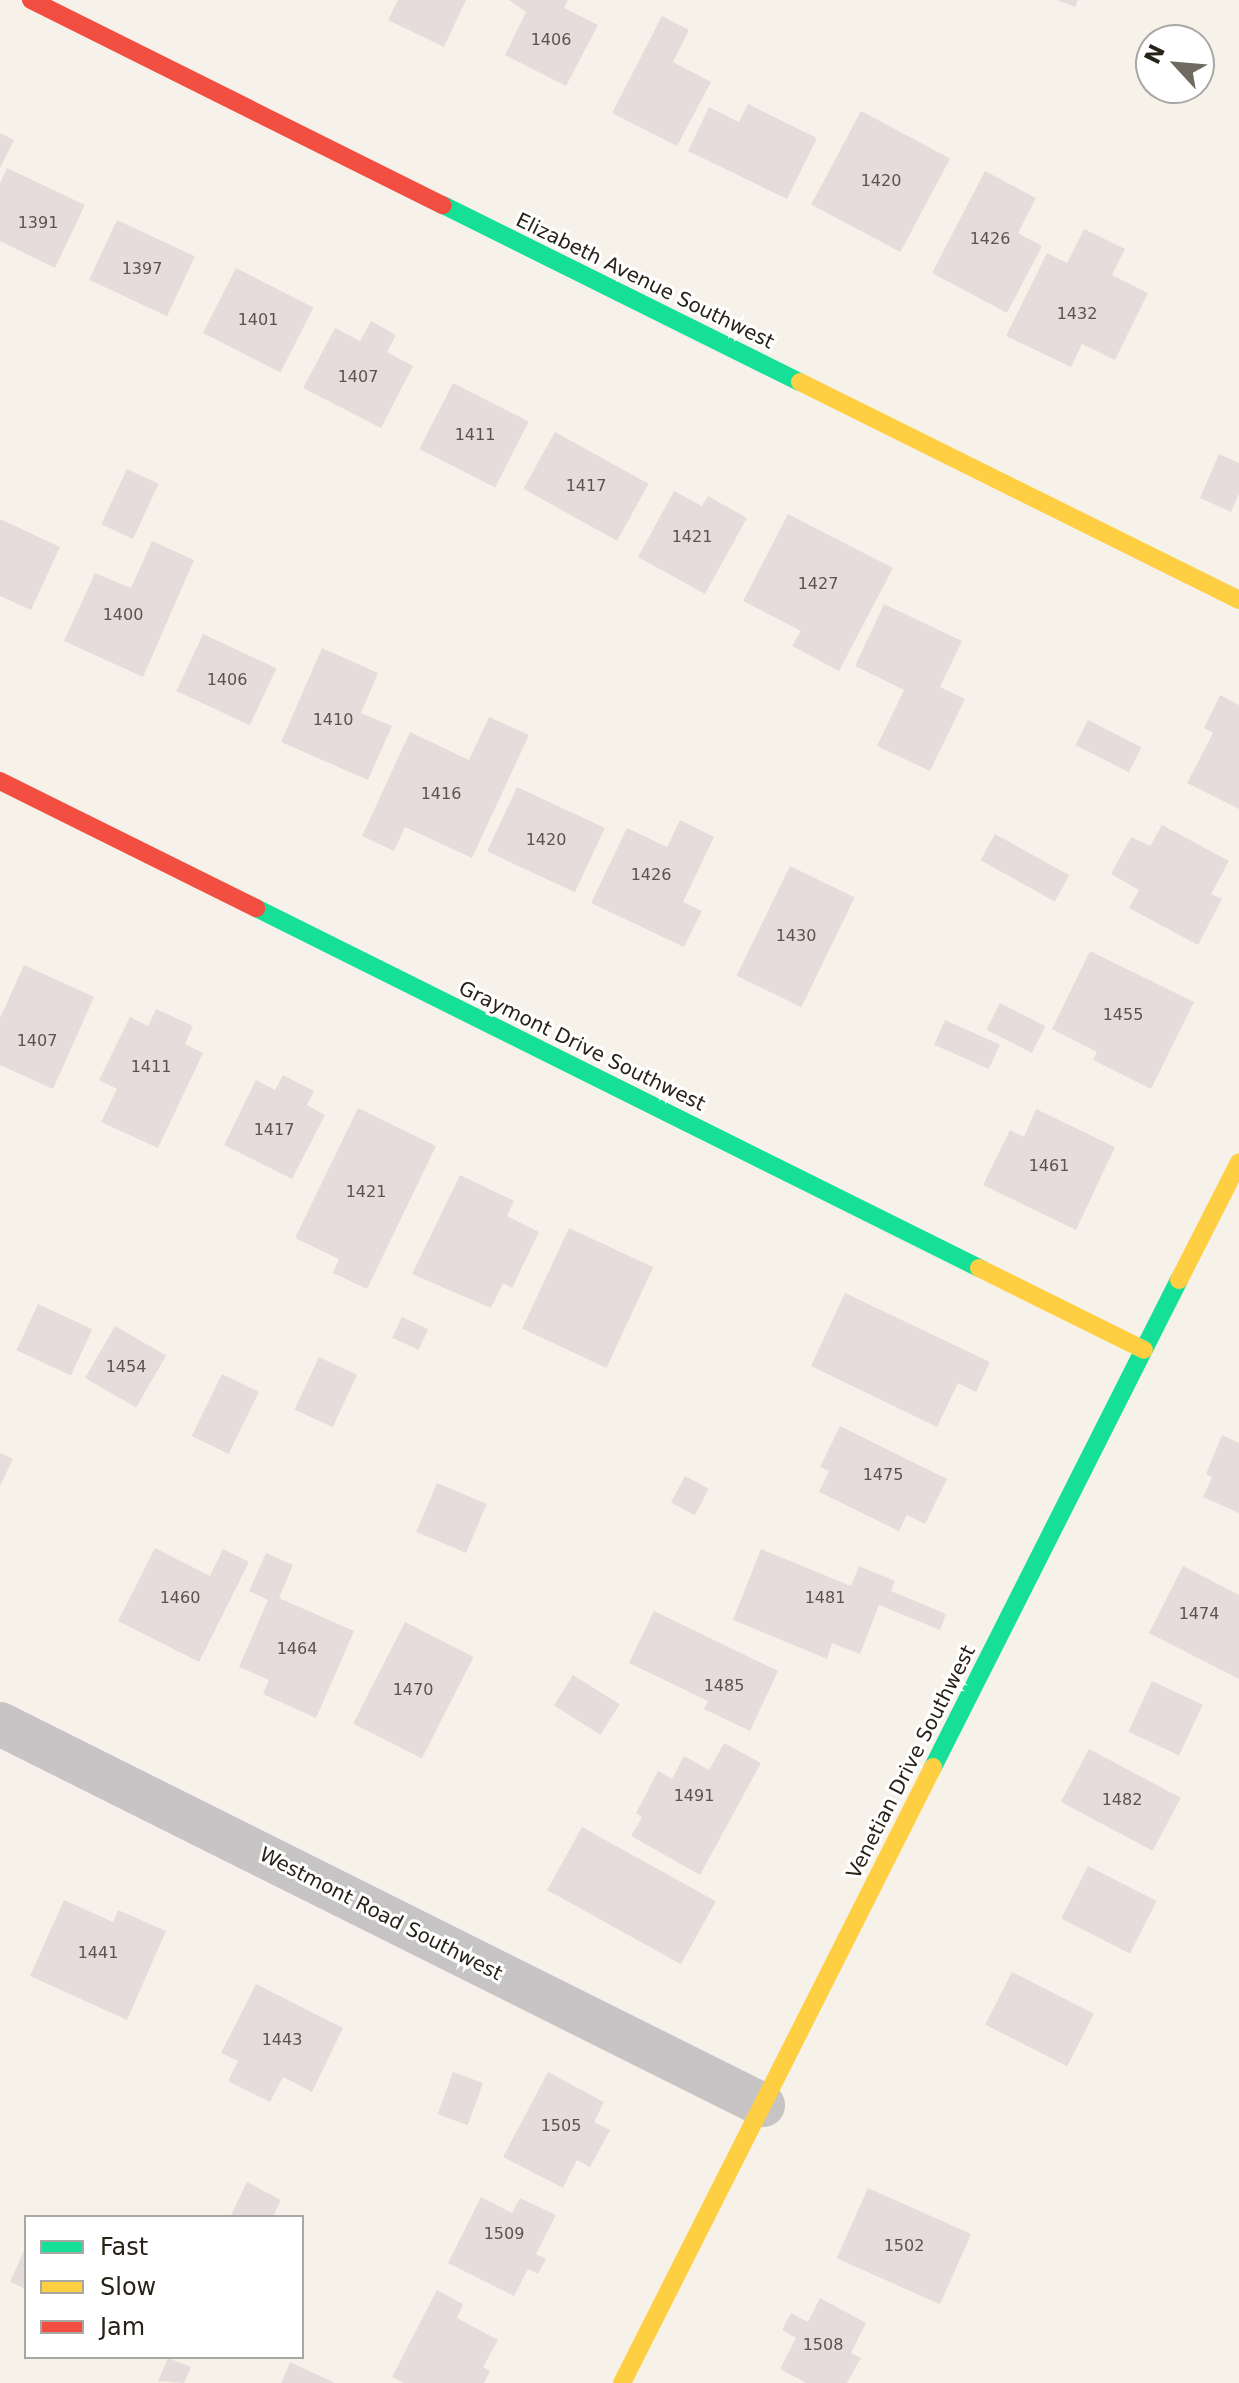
<!DOCTYPE html>
<html>
<head>
<meta charset="utf-8">
<style>
  body { margin:0 }
  #map { position:relative; width:1239px; height:2383px; overflow:hidden; background:#f7f2e9; font-family:"DejaVu Sans",sans-serif }
  div>[style] { position:absolute }
  .building>* { inset:0; background:#e6dcdb; transform-origin:0 0 }
  .street>* { height:44px; margin:-22px; padding:0 22px; transform-origin:22px; border-radius:22px; background:#c7c4c6 }
  .fast>* { height:18px; margin:-9px; padding:0 9px; transform-origin:9px; border-radius:9px; background:#16e098 }
  .slow>* { height:18px; margin:-9px; padding:0 9px; transform-origin:9px; border-radius:9px; background:#ffcf43 }
  .jam>* { height:18px; margin:-9px; padding:0 9px; transform-origin:9px; border-radius:9px; background:#f24e42 }
  span { translate:-50% -50%; white-space:nowrap; text-align:center; line-height:1.15; -webkit-text-stroke:6px #fff; paint-order:stroke }
  .number-label { font-size:16px; color:#5a544c }
  .number-label span { -webkit-text-stroke-width:0 }
  .street-label { font-size:20px; color:#282318 }
  .legend { position:absolute; left:24px; top:2215px; width:280px; height:144px; box-sizing:border-box; background:#fff; border:2px solid #a9a7a3; margin:0; padding:10px 14px; list-style:none; font-size:24px; color:#282318 }
  .legend li { display:flex; align-items:center; gap:16px; height:40px }
  .legend b { width:40px; border:2px solid #a9a7a3 }
  .north { position:absolute; left:1135px; top:24px; width:80px; height:80px; box-sizing:border-box; background:#fff; border:2px solid #a9a7a3; border-radius:50%; rotate:296deg; font-size:22px; font-weight:700; line-height:32px; text-align:center; color:#282318 }
  .north::after { content:''; display:block; margin:auto; width:28px; height:36px; background:#706b61; clip-path:polygon(50% 0,100% 100%,50% 72%,0 100%) }
</style>
</head>
<body>
<div id="map">
  <div class="building">
    <i style="clip-path:polygon(398px 0,466px 0,444px 47px,388px 20px)"></i>
    <i style="clip-path:polygon(509px 0,568px 0,564px 8px,598px 25px,566px 86px,505px 55px,526px 12px)"></i>
    <i style="clip-path:polygon(1057px 0,1078px 0,1075px 7px)"></i>
    <i style="clip-path:polygon(662px 16px,689px 30px,673px 62px,711px 82px,677px 146px,612px 113px)"></i>
    <i style="clip-path:polygon(748px 104px,817px 138px,787px 199px,688px 151px,709px 107px,739px 122px)"></i>
    <i style="left:861px;top:111px;width:101px;height:106px;rotate:28deg"></i>
    <i style="clip-path:polygon(0 133px,14px 140px,0 168px)"></i>
    <i style="clip-path:polygon(7px 168px,85px 205px,55px 268px,0 241px,0 183px)"></i>
    <i style="clip-path:polygon(985px 171px,1036px 198px,1018px 233px,1042px 246px,1007px 313px,932px 273px)"></i>
    <i style="left:117px;top:220px;width:86px;height:66px;rotate:25deg"></i>
    <i style="clip-path:polygon(1084px 229px,1125px 249px,1112px 275px,1148px 293px,1115px 360px,1082px 344px,1071px 367px,1006px 336px,1047px 253px,1067px 263px)"></i>
    <i style="left:236px;top:268px;width:87px;height:73px;rotate:27deg"></i>
    <i style="clip-path:polygon(371px 321px,396px 335px,387px 352px,413px 366px,381px 428px,303px 388px,335px 328px,360px 341px)"></i>
    <i style="left:453px;top:383px;width:85px;height:74px;rotate:27deg"></i>
    <i style="left:555px;top:432px;width:107px;height:65px;rotate:29deg"></i>
    <i style="clip-path:polygon(1219px 454px,1239px 463px,1239px 494px,1231px 512px,1200px 498px)"></i>
    <i style="left:127px;top:469px;width:35px;height:61px;rotate:25deg"></i>
    <i style="clip-path:polygon(674px 491px,702px 506px,708px 496px,747px 518px,705px 594px,638px 557px)"></i>
    <i style="clip-path:polygon(788px 514px,893px 568px,839px 671px,792px 646px,801px 631px,743px 601px)"></i>
    <i style="clip-path:polygon(0 519px,60px 547px,31px 610px,0 596px)"></i>
    <i style="clip-path:polygon(152px 541px,194px 560px,143px 677px,64px 641px,95px 573px,131px 588px)"></i>
    <i style="clip-path:polygon(884px 604px,962px 641px,940px 687px,965px 699px,930px 771px,877px 746px,904px 690px,855px 666px)"></i>
    <i style="left:203px;top:634px;width:81px;height:63px;rotate:25deg"></i>
    <i style="clip-path:polygon(322px 648px,378px 673px,361px 713px,392px 726px,368px 780px,281px 742px)"></i>
    <i style="clip-path:polygon(1220px 695px,1239px 705px,1239px 809px,1187px 783px,1213px 733px,1204px 728px)"></i>
    <i style="clip-path:polygon(489px 717px,529px 735px,472px 858px,405px 827px,394px 851px,362px 836px,410px 732px,469px 760px)"></i>
    <i style="left:1088px;top:720px;width:60px;height:28px;rotate:27deg"></i>
    <i style="left:517px;top:787px;width:97px;height:71px;rotate:25deg"></i>
    <i style="clip-path:polygon(680px 820px,714px 837px,683px 902px,702px 911px,684px 947px,591px 903px,627px 828px,667px 847px)"></i>
    <i style="clip-path:polygon(1162px 825px,1229px 861px,1211px 894px,1222px 899px,1198px 945px,1129px 908px,1139px 890px,1111px 874px,1131px 837px,1150px 846px)"></i>
    <i style="left:995px;top:834px;width:85px;height:30px;rotate:29deg"></i>
    <i style="left:790px;top:866px;width:72px;height:122px;rotate:26deg"></i>
    <i style="clip-path:polygon(1090px 951px,1194px 1002px,1151px 1089px,1093px 1060px,1097px 1052px,1052px 1029px)"></i>
    <i style="clip-path:polygon(24px 965px,94px 997px,53px 1089px,0 1065px,0 1018px)"></i>
    <i style="left:1000px;top:1003px;width:51px;height:30px;rotate:27deg"></i>
    <i style="clip-path:polygon(156px 1009px,193px 1026px,185px 1044px,203px 1053px,158px 1148px,101px 1122px,117px 1089px,99px 1080px,130px 1017px,148px 1026px)"></i>
    <i style="left:945px;top:1020px;width:60px;height:27px;rotate:24deg"></i>
    <i style="clip-path:polygon(283px 1075px,314px 1091px,307px 1105px,325px 1115px,292px 1179px,224px 1145px,256px 1080px,275px 1090px)"></i>
    <i style="clip-path:polygon(358px 1108px,436px 1146px,367px 1289px,333px 1273px,339px 1259px,295px 1238px)"></i>
    <i style="clip-path:polygon(1036px 1109px,1115px 1147px,1076px 1230px,983px 1185px,1010px 1130px,1024px 1137px)"></i>
    <i style="clip-path:polygon(460px 1175px,514px 1201px,507px 1216px,539px 1232px,512px 1288px,503px 1283px,491px 1308px,412px 1274px)"></i>
    <i style="left:569px;top:1228px;width:93px;height:111px;rotate:25deg"></i>
    <i style="clip-path:polygon(845px 1293px,990px 1362px,976px 1392px,958px 1383px,937px 1427px,811px 1366px)"></i>
    <i style="left:38px;top:1304px;width:60px;height:51px;rotate:25deg"></i>
    <i style="left:402px;top:1317px;width:29px;height:23px;rotate:25deg"></i>
    <i style="left:115px;top:1326px;width:59px;height:60px;rotate:30deg"></i>
    <i style="left:319px;top:1357px;width:42px;height:58px;rotate:25deg"></i>
    <i style="left:222px;top:1374px;width:41px;height:69px;rotate:26deg"></i>
    <i style="clip-path:polygon(840px 1426px,947px 1479px,925px 1524px,907px 1515px,899px 1531px,819px 1492px,829px 1471px,820px 1467px)"></i>
    <i style="clip-path:polygon(1222px 1435px,1239px 1443px,1239px 1513px,1203px 1497px,1212px 1477px,1206px 1474px)"></i>
    <i style="clip-path:polygon(0 1453px,13px 1459px,0 1486px)"></i>
    <i style="left:685px;top:1476px;width:27px;height:30px;rotate:28deg"></i>
    <i style="left:437px;top:1483px;width:54px;height:53px;rotate:23deg"></i>
    <i style="clip-path:polygon(155px 1548px,210px 1576px,223px 1549px,249px 1562px,199px 1662px,118px 1621px)"></i>
    <i style="clip-path:polygon(761px 1549px,851px 1586px,859px 1566px,895px 1581px,891px 1591px,946px 1614px,940px 1630px,879px 1605px,860px 1654px,832px 1643px,827px 1659px,733px 1620px)"></i>
    <i style="clip-path:polygon(266px 1553px,293px 1565px,279px 1598px,354px 1631px,316px 1718px,263px 1694px,269px 1680px,239px 1667px,268px 1600px,249px 1591px)"></i>
    <i style="clip-path:polygon(1183px 1566px,1239px 1595px,1239px 1679px,1149px 1633px)"></i>
    <i style="clip-path:polygon(654px 1611px,778px 1671px,750px 1731px,704px 1709px,708px 1701px,629px 1663px)"></i>
    <i style="left:405px;top:1622px;width:77px;height:114px;rotate:27deg"></i>
    <i style="left:573px;top:1675px;width:55px;height:36px;rotate:32deg"></i>
    <i style="left:1152px;top:1681px;width:56px;height:56px;rotate:25deg"></i>
    <i style="clip-path:polygon(724px 1743px,761px 1763px,700px 1875px,631px 1836px,642px 1817px,636px 1813px,658px 1771px,672px 1779px,684px 1756px,709px 1770px)"></i>
    <i style="left:1089px;top:1749px;width:104px;height:60px;rotate:28deg"></i>
    <i style="left:582px;top:1827px;width:153px;height:72px;rotate:29deg"></i>
    <i style="left:1088px;top:1866px;width:77px;height:59px;rotate:27deg"></i>
    <i style="clip-path:polygon(64px 1900px,113px 1922px,118px 1910px,166px 1931px,127px 2020px,30px 1976px)"></i>
    <i style="left:1012px;top:1972px;width:92px;height:59px;rotate:27deg"></i>
    <i style="clip-path:polygon(256px 1984px,343px 2028px,312px 2092px,283px 2077px,270px 2102px,228px 2081px,238px 2061px,221px 2053px)"></i>
    <i style="left:453px;top:2072px;width:32px;height:45px;rotate:20deg"></i>
    <i style="clip-path:polygon(548px 2072px,604px 2102px,594px 2122px,610px 2130px,590px 2167px,577px 2160px,563px 2188px,503px 2157px)"></i>
    <i style="clip-path:polygon(247px 2182px,281px 2200px,273px 2217px,230px 2217px)"></i>
    <i style="left:868px;top:2188px;width:113px;height:77px;rotate:24deg"></i>
    <i style="clip-path:polygon(481px 2197px,512px 2213px,520px 2198px,556px 2215px,536px 2254px,546px 2259px,538px 2274px,528px 2269px,514px 2296px,448px 2263px)"></i>
    <i style="clip-path:polygon(26px 2246px,26px 2289px,10px 2282px)"></i>
    <i style="clip-path:polygon(437px 2290px,463px 2304px,457px 2318px,498px 2340px,483px 2367px,490px 2371px,484px 2383px,404px 2383px,392px 2377px)"></i>
    <i style="clip-path:polygon(820px 2298px,866px 2323px,851px 2353px,861px 2358px,847px 2383px,806px 2383px,780px 2369px,796px 2338px,782px 2330px,791px 2313px,808px 2322px)"></i>
    <i style="clip-path:polygon(168px 2358px,191px 2367px,184px 2383px,158px 2381px)"></i>
    <i style="clip-path:polygon(290px 2362px,335px 2383px,281px 2383px)"></i>
  </div>
  <div class="street">
    <i style="left:0;top:1724px;width:853px;rotate:26.54deg"></i>
  </div>
  <div class="fast">
    <i style="left:443px;top:205px;width:398px;rotate:26.4deg"></i>
    <i style="left:256px;top:908px;width:808px;rotate:26.47deg"></i>
    <i style="left:933px;top:1767px;width:546px;rotate:-63.2deg"></i>
  </div>
  <div class="slow">
    <i style="left:800px;top:382px;width:490px;rotate:26.4deg"></i>
    <i style="left:979px;top:1268px;width:184px;rotate:26.4deg"></i>
    <i style="left:1179px;top:1280px;width:132px;rotate:-63deg"></i>
    <i style="left:622px;top:2383px;width:690px;rotate:-63.21deg"></i>
  </div>
  <div class="jam">
    <i style="left:31px;top:0;width:460px;rotate:26.5deg"></i>
    <i style="left:0;top:781px;width:286px;rotate:26.4deg"></i>
  </div>
  <div class="number-label">
    <span style="left:551px;top:40px">1406</span>
    <span style="left:881px;top:181px">1420</span>
    <span style="left:38px;top:223px">1391</span>
    <span style="left:990px;top:239px">1426</span>
    <span style="left:142px;top:269px">1397</span>
    <span style="left:1077px;top:314px">1432</span>
    <span style="left:258px;top:320px">1401</span>
    <span style="left:358px;top:377px">1407</span>
    <span style="left:475px;top:435px">1411</span>
    <span style="left:586px;top:486px">1417</span>
    <span style="left:692px;top:537px">1421</span>
    <span style="left:818px;top:584px">1427</span>
    <span style="left:123px;top:615px">1400</span>
    <span style="left:227px;top:680px">1406</span>
    <span style="left:333px;top:720px">1410</span>
    <span style="left:441px;top:794px">1416</span>
    <span style="left:546px;top:840px">1420</span>
    <span style="left:651px;top:875px">1426</span>
    <span style="left:796px;top:936px">1430</span>
    <span style="left:1123px;top:1015px">1455</span>
    <span style="left:37px;top:1041px">1407</span>
    <span style="left:151px;top:1067px">1411</span>
    <span style="left:274px;top:1130px">1417</span>
    <span style="left:1049px;top:1166px">1461</span>
    <span style="left:366px;top:1192px">1421</span>
    <span style="left:126px;top:1367px">1454</span>
    <span style="left:883px;top:1475px">1475</span>
    <span style="left:180px;top:1598px">1460</span>
    <span style="left:825px;top:1598px">1481</span>
    <span style="left:1199px;top:1614px">1474</span>
    <span style="left:297px;top:1649px">1464</span>
    <span style="left:724px;top:1686px">1485</span>
    <span style="left:413px;top:1690px">1470</span>
    <span style="left:694px;top:1796px">1491</span>
    <span style="left:1122px;top:1800px">1482</span>
    <span style="left:98px;top:1953px">1441</span>
    <span style="left:282px;top:2040px">1443</span>
    <span style="left:561px;top:2126px">1505</span>
    <span style="left:504px;top:2234px">1509</span>
    <span style="left:904px;top:2246px">1502</span>
    <span style="left:823px;top:2345px">1508</span>
  </div>
  <div class="street-label">
    <span style="left:645px;top:281px;rotate:26deg">Elizabeth Avenue Southwest</span>
    <span style="left:582px;top:1046px;rotate:26deg">Graymont Drive Southwest</span>
    <span style="left:911px;top:1762px;rotate:-63deg">Venetian Drive Southwest</span>
    <span style="left:381px;top:1914px;rotate:27deg">Westmont Road Southwest</span>
  </div>
  <ul class="legend">
  <li><b style="height:10px;background:#16e098"></b>Fast</li>
  <li><b style="height:10px;background:#ffcf43"></b>Slow</li>
  <li><b style="height:10px;background:#f24e42"></b>Jam</li>
  </ul>
  <div class="north">N</div>
</div>
</body>
</html>
